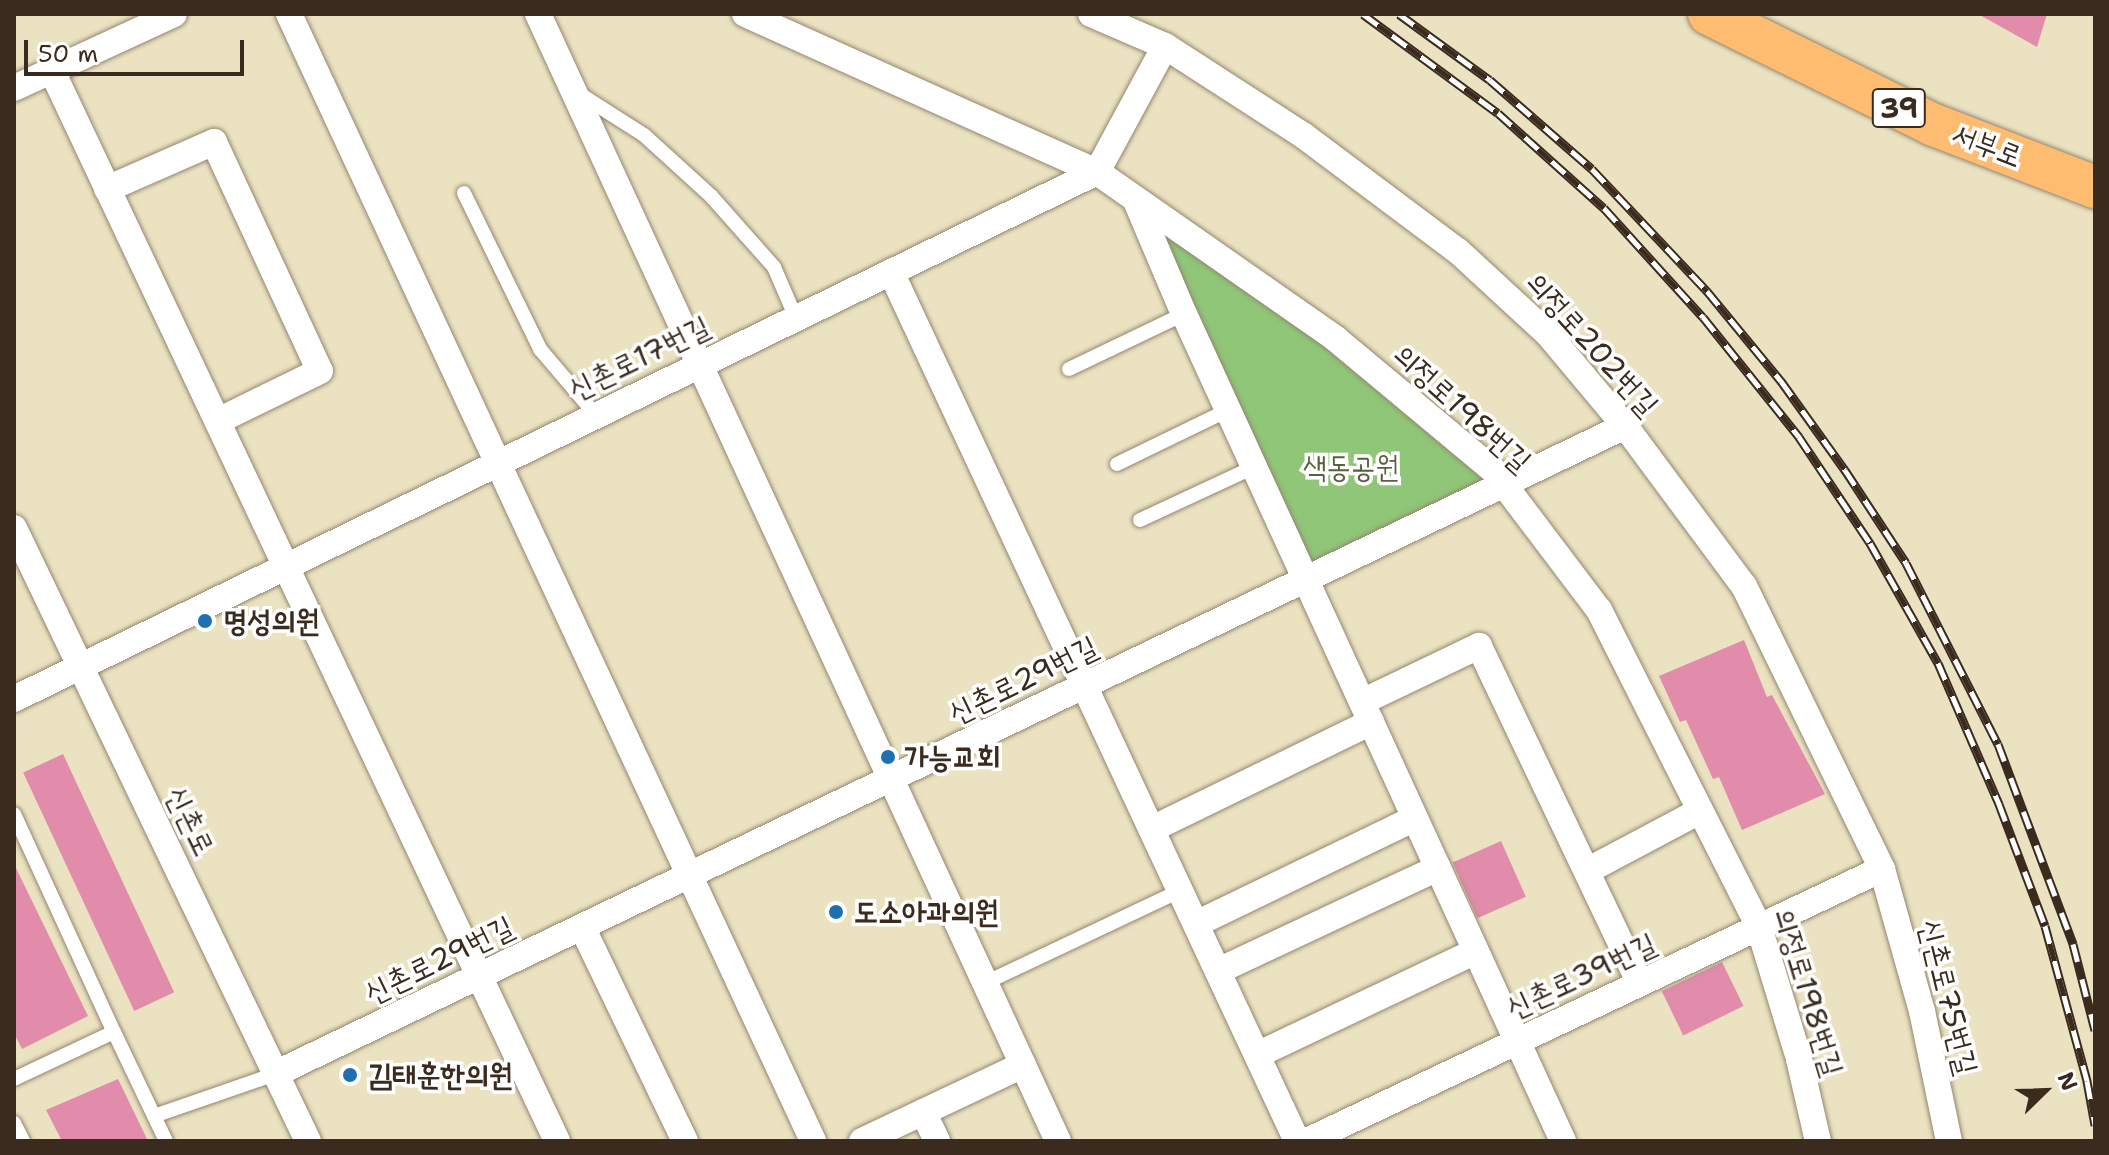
<!DOCTYPE html>
<html>
<head>
<meta charset="utf-8">
<style>
  body { margin:0 }
  #map { position:relative; width:2109px; height:1155px; overflow:hidden; background:#ebe2c1; font-family:"Shantell Sans","Poor Story",sans-serif }
  div>[style] { position:absolute }
  .green>* { inset:0; background:#8fc678 }
  .building>* { inset:0; background:#e08caa; transform-origin:0 0 }
  .roads { filter:drop-shadow(0 0 2px #938670) drop-shadow(0 0 2px #938670) }
  .lane>* { height:14px; margin:-7px; padding:0 7px; transform-origin:7px; border-radius:7px; background:#fff }
  .street>* { height:26px; margin:-13px; padding:0 13px; transform-origin:13px; border-radius:13px; background:#fff }
  .primary>* { height:42px; margin:-21px; padding:0 21px; transform-origin:21px; border-radius:21px; background:#febc70 }
  .rail>* { height:9px; margin-top:-4.5px; transform-origin:0; background:repeating-linear-gradient(90deg,#fff 0 18px,#3b2a1e 0 36px); box-sizing:border-box; border-block:2px solid #3b2a1e }
  .dots>* { width:22px; height:22px; translate:-50% -50%; box-sizing:border-box; border:4px solid #fff; border-radius:50% }
  span { translate:-50% -50%; white-space:nowrap; text-align:center; line-height:1.15; -webkit-text-stroke:7px #fff; paint-order:stroke }
  .shield-label span { padding:2px 6px; background:#fff; border:2px solid; border-radius:6px; -webkit-text-stroke-width:0 }
  .shield-label { font-size:28px; color:#3b2a1e; font-weight:700 }
  .street-label { font-size:30px; color:#3b2a1e }
  .park-label { font-size:30px; color:#58613e }
  .poi-label { font-size:30px; color:#3b2a1e; font-weight:700 }
  .left { translate:0 -50%; text-align:left }
  .frame { position:absolute; inset:0; border:16px solid #3b2a1e; pointer-events:none }
  .north { position:absolute; left:2005px; top:1051px; width:80px; height:80px; -webkit-text-stroke:6px #fff; paint-order:stroke; rotate:67deg; font-size:22px; font-weight:700; line-height:32px; text-align:center; color:#3b2a1e }
  .north::after { content:''; display:block; margin:auto; width:28px; height:36px; background:#3b2a1e; clip-path:polygon(50% 0,100% 100%,50% 72%,0 100%) }
  .scale { position:absolute; left:24px; top:40px; width:220px; height:36px; box-sizing:border-box; border:4px solid #3b2a1e; border-top:0; padding-left:10px; font-size:24px; line-height:28px; white-space:nowrap; color:#3b2a1e; -webkit-text-stroke:6px #fff; paint-order:stroke }
</style>
</head>
<body>
<div id="map">
  <div class="green">
    <i style="clip-path:polygon(1156px 230px,1278px 311px,1402px 407px,1481px 474px,1490px 488px,1311px 568px)"></i>
  </div>
  <div class="building">
    <i style="clip-path:polygon(1978px 14px,2047px 14px,2037px 47px)"></i>
    <i style="clip-path:polygon(1744px 640px,1767px 697px,1772px 695px,1825px 794px,1742px 830px,1719px 777px,1713px 779px,1686px 720px,1680px 722px,1659px 676px)"></i>
    <i style="left:63px;top:754px;width:263px;height:44px;rotate:65deg"></i>
    <i style="left:1501px;top:841px;width:61px;height:53px;rotate:66deg"></i>
    <i style="clip-path:polygon(14px 864px,88px 1016px,22px 1049px,14px 1033px)"></i>
    <i style="left:1722px;top:962px;width:49px;height:67px;rotate:64deg"></i>
    <i style="clip-path:polygon(118px 1079px,148px 1141px,62px 1141px,46px 1110px)"></i>
  </div>
  <div class="roads">
    <div class="lane">
      <i style="left:578px;top:93px;width:78px;rotate:32.5deg"></i>
      <i style="left:644px;top:135px;width:91px;rotate:42.3deg"></i>
      <i style="left:711px;top:196px;width:95px;rotate:48.4deg"></i>
      <i style="left:774px;top:267px;width:56px;rotate:66.7deg"></i>
      <i style="left:464px;top:193px;width:174px;rotate:64deg"></i>
      <i style="left:540px;top:349px;width:87px;rotate:49.7deg"></i>
      <i style="left:1069px;top:369px;width:127px;rotate:-25.6deg"></i>
      <i style="left:1117px;top:464px;width:123px;rotate:-25.9deg"></i>
      <i style="left:1140px;top:520px;width:126px;rotate:-24.9deg"></i>
      <i style="left:14px;top:814px;width:240px;rotate:65.4deg"></i>
      <i style="left:985px;top:983px;width:216px;rotate:-25.3deg"></i>
      <i style="left:14px;top:1079px;width:110px;rotate:-25.2deg"></i>
      <i style="left:114px;top:1032px;width:121px;rotate:64.5deg"></i>
      <i style="left:154px;top:1116px;width:128px;rotate:-19.1deg"></i>
      <i style="left:14px;top:1123px;width:20px;rotate:63deg"></i>
    </div>
    <div class="street">
      <i style="left:289px;top:14px;width:1243px;rotate:65.06deg"></i>
      <i style="left:538px;top:14px;width:1241px;rotate:65.23deg"></i>
      <i style="left:745px;top:14px;width:386px;rotate:24.2deg"></i>
      <i style="left:1097px;top:172px;width:292px;rotate:34.9deg"></i>
      <i style="left:1336px;top:339px;width:204px;rotate:39.8deg"></i>
      <i style="left:1493px;top:470px;width:176px;rotate:52.9deg"></i>
      <i style="left:1599px;top:610px;width:355px;rotate:63.2deg"></i>
      <i style="left:1759px;top:927px;width:138px;rotate:73.1deg"></i>
      <i style="left:1799px;top:1059px;width:84px;rotate:77deg"></i>
      <i style="left:1091px;top:14px;width:81px;rotate:23.4deg"></i>
      <i style="left:1165px;top:46px;width:166px;rotate:32.9deg"></i>
      <i style="left:1304px;top:136px;width:192px;rotate:36.8deg"></i>
      <i style="left:1458px;top:251px;width:122px;rotate:42.7deg"></i>
      <i style="left:1548px;top:334px;width:120px;rotate:50.1deg"></i>
      <i style="left:1625px;top:426px;width:199px;rotate:53.4deg"></i>
      <i style="left:1744px;top:586px;width:315px;rotate:64deg"></i>
      <i style="left:1882px;top:869px;width:148px;rotate:74.3deg"></i>
      <i style="left:1922px;top:1011px;width:133px;rotate:78.3deg"></i>
      <i style="left:52px;top:71px;width:1183px;rotate:64.73deg"></i>
      <i style="left:14px;top:88px;width:176px;rotate:-24.8deg"></i>
      <i style="left:107px;top:189px;width:117px;rotate:-23.7deg"></i>
      <i style="left:214px;top:142px;width:252px;rotate:65.2deg"></i>
      <i style="left:320px;top:371px;width:114px;rotate:153.9deg"></i>
      <i style="left:1136px;top:201px;width:123px;rotate:67deg"></i>
      <i style="left:1184px;top:314px;width:910px;rotate:65.38deg"></i>
      <i style="left:891px;top:272px;width:959px;rotate:64.96deg"></i>
      <i style="left:14px;top:528px;width:680px;rotate:64.38deg"></i>
      <i style="left:14px;top:699px;width:1204px;rotate:-25.95deg"></i>
      <i style="left:1097px;top:172px;width:143px;rotate:-61.6deg"></i>
      <i style="left:1362px;top:702px;width:130px;rotate:-25.6deg"></i>
      <i style="left:1479px;top:646px;width:373px;rotate:64.5deg"></i>
      <i style="left:1152px;top:829px;width:244px;rotate:-26deg"></i>
      <i style="left:1587px;top:871px;width:128px;rotate:-28deg"></i>
      <i style="left:1196px;top:924px;width:243px;rotate:-25.8deg"></i>
      <i style="left:582px;top:927px;width:237px;rotate:64.3deg"></i>
      <i style="left:1218px;top:971px;width:243px;rotate:-25.1deg"></i>
      <i style="left:1257px;top:1055px;width:242px;rotate:-25.4deg"></i>
      <i style="left:275px;top:1074px;width:1497px;rotate:-25.64deg"></i>
      <i style="left:923px;top:1112px;width:32px;rotate:64deg"></i>
      <i style="left:862px;top:1141px;width:178px;rotate:-25.3deg"></i>
      <i style="left:1307px;top:1141px;width:636px;rotate:-25.32deg"></i>
    </div>
    <div class="primary">
      <i style="left:1709px;top:14px;width:251px;rotate:26.3deg"></i>
      <i style="left:1934px;top:125px;width:173px;rotate:21.1deg"></i>
    </div>
  </div>
  <div class="rail">
    <i style="left:1363px;top:14px;width:167px;rotate:36.3deg"></i>
    <i style="left:1498px;top:113px;width:142px;rotate:41.9deg"></i>
    <i style="left:1604px;top:208px;width:147px;rotate:47.8deg"></i>
    <i style="left:1703px;top:317px;width:154px;rotate:51.3deg"></i>
    <i style="left:1799px;top:437px;width:128px;rotate:56.2deg"></i>
    <i style="left:1870px;top:543px;width:138px;rotate:60.5deg"></i>
    <i style="left:1938px;top:663px;width:154px;rotate:66.6deg"></i>
    <i style="left:1999px;top:804px;width:130px;rotate:69.3deg"></i>
    <i style="left:2045px;top:926px;width:161px;rotate:74.8deg"></i>
    <i style="left:2087px;top:1081px;width:45px;rotate:79.7deg"></i>
    <i style="left:1399px;top:14px;width:112px;rotate:36deg"></i>
    <i style="left:1490px;top:80px;width:135px;rotate:41.1deg"></i>
    <i style="left:1592px;top:169px;width:168px;rotate:46.7deg"></i>
    <i style="left:1707px;top:291px;width:117px;rotate:50.6deg"></i>
    <i style="left:1781px;top:381px;width:110px;rotate:54.3deg"></i>
    <i style="left:1845px;top:470px;width:111px;rotate:56.7deg"></i>
    <i style="left:1906px;top:563px;width:203px;rotate:63.1deg"></i>
    <i style="left:1998px;top:744px;width:214px;rotate:69.4deg"></i>
    <i style="left:2073px;top:944px;width:89px;rotate:75.7deg"></i>
  </div>
  <div class="dots">
    <i style="left:205px;top:621px;background:#1f6fb2"></i>
    <i style="left:888px;top:757px;background:#1f6fb2"></i>
    <i style="left:836px;top:912px;background:#1f6fb2"></i>
    <i style="left:350px;top:1075px;background:#1f6fb2"></i>
  </div>
  <div class="shield-label">
    <span style="left:1899px;top:108px">39</span>
  </div>
  <div class="street-label">
    <span style="left:1987px;top:145px;rotate:21deg">서부로</span>
    <span style="left:1592px;top:344px;rotate:48deg">의정로202번길</span>
    <span style="left:639px;top:358px;rotate:-26deg">신촌로17번길</span>
    <span style="left:1462px;top:408px;rotate:42deg">의정로198번길</span>
    <span style="left:1023px;top:680px;rotate:-26deg">신촌로29번길</span>
    <span style="left:190px;top:821px;rotate:64deg">신촌로</span>
    <span style="left:439px;top:960px;rotate:-26deg">신촌로29번길</span>
    <span style="left:1581px;top:976px;rotate:-25deg">신촌로39번길</span>
    <span style="left:1808px;top:992px;rotate:73deg">의정로198번길</span>
    <span style="left:1948px;top:997px;rotate:76deg">신촌로75번길</span>
  </div>
  <div class="park-label">
    <span style="left:1351px;top:467px">색동공원</span>
  </div>
  <div class="poi-label">
    <span class="left" style="left:223px;top:621px">명성의원</span>
    <span class="left" style="left:904px;top:757px">가능교회</span>
    <span class="left" style="left:854px;top:912px">도소아과의원</span>
    <span class="left" style="left:368px;top:1075px">김태훈한의원</span>
  </div>
  <div class="frame"></div>
  <div class="north">N</div>
  <div class="scale">50 m</div>
</div>
</body>
</html>
